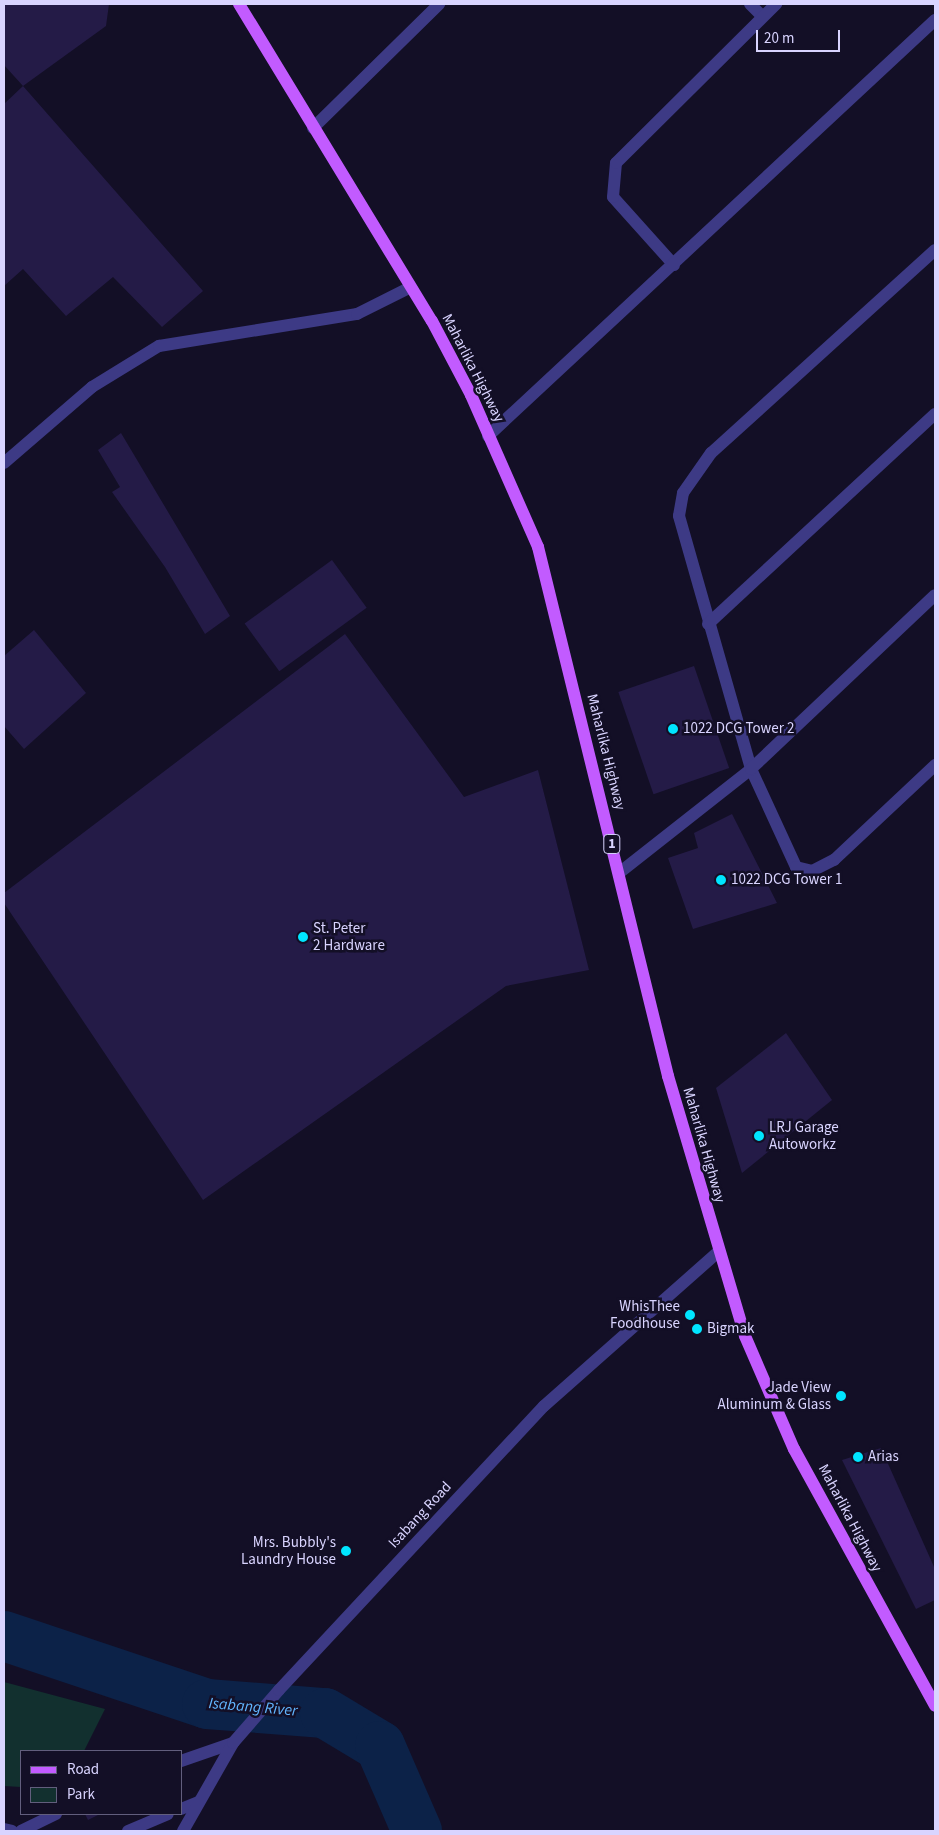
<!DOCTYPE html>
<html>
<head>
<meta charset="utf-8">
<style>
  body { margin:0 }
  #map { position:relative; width:939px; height:1835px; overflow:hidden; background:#130f26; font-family:"Source Sans 3",sans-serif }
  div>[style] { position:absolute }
  .green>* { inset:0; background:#12302f }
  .river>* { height:50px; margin:-25px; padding:0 25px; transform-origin:25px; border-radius:25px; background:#0c2248 }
  .building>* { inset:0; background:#241b47; transform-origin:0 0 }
  .lane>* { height:12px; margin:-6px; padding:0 6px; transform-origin:6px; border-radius:6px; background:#3d3a85 }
  .street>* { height:12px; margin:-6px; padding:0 6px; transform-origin:6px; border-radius:6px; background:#3d3a85 }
  .primary>* { height:12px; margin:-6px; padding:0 6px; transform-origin:6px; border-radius:6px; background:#c25bff }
  .dots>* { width:14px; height:14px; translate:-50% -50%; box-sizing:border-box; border:2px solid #130f26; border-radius:50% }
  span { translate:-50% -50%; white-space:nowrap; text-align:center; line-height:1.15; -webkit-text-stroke:5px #130f26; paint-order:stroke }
  .shield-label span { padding:1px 4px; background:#130f26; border:1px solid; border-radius:4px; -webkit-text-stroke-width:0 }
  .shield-label { font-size:14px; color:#d9d4ff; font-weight:700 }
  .street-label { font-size:15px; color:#d9d4ff }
  .poi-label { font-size:15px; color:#d9d4ff }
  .left { translate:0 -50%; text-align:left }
  .right { translate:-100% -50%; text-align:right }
  .water-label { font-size:16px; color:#62b6ff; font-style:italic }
  .frame { position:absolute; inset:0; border:5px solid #d9d4ff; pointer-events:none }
  .legend { position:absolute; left:20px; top:1750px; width:162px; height:65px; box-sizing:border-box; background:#130f26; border:1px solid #625e7d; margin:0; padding:6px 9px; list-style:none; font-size:15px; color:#d9d4ff }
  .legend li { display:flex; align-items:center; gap:10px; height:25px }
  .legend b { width:25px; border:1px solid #625e7d }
  .scale { position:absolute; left:756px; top:30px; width:84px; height:22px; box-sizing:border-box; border:2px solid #d9d4ff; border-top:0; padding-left:6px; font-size:15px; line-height:18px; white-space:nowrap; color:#d9d4ff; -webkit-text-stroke:4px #130f26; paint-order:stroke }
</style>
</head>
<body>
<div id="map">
  <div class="green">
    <i style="clip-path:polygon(4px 1682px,105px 1709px,84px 1751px,21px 1751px,21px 1787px,4px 1786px)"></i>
  </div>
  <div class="river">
    <i style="left:4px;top:1636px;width:214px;rotate:18.5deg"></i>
    <i style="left:207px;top:1704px;width:118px;rotate:4.4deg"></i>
    <i style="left:325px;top:1713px;width:64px;rotate:31deg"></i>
    <i style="left:380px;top:1746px;width:93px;rotate:66.5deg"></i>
  </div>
  <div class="building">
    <i style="clip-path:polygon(4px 4px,109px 4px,106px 26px,23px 86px,203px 291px,162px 327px,113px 277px,66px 316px,23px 269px,4px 286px,4px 104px,23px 86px,4px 65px)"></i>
    <i style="clip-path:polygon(121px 433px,230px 616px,205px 634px,165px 567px,112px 492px,120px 487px,98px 450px)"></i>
    <i style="left:332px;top:560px;width:59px;height:108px;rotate:54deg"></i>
    <i style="clip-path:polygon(34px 630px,86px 693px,24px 749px,4px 726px,4px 656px)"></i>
    <i style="clip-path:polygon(345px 634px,464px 797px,538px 770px,589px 970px,506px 986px,203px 1200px,4px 903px,4px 893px)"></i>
    <i style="left:694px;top:666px;width:108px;height:80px;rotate:71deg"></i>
    <i style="clip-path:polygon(732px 814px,777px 903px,693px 929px,668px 858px,698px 848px,694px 833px)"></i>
    <i style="clip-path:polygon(786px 1033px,832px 1100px,742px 1173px,716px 1088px)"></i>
    <i style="clip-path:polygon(881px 1448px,935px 1569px,935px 1600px,916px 1609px,842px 1460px)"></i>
    <i style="clip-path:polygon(85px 1814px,100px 1814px,88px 1820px)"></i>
  </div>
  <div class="lane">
    <i style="left:4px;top:463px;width:116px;rotate:-40.8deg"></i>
    <i style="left:92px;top:387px;width:79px;rotate:-31.5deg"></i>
    <i style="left:159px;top:346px;width:201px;rotate:-9.2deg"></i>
    <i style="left:357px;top:314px;width:60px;rotate:-26.6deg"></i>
  </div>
  <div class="street">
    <i style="left:750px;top:4px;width:17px;rotate:45deg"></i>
    <i style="left:313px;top:128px;width:177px;rotate:-44.5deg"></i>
    <i style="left:935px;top:250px;width:302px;rotate:137.8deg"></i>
    <i style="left:711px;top:453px;width:49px;rotate:125deg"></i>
    <i style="left:683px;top:493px;width:23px;rotate:100deg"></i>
    <i style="left:679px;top:516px;width:263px;rotate:74.1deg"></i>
    <i style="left:751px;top:769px;width:108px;rotate:65.3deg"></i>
    <i style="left:796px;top:867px;width:16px;rotate:14deg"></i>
    <i style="left:812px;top:871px;width:25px;rotate:-27deg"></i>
    <i style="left:834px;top:860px;width:139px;rotate:-43.2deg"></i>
    <i style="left:674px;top:265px;width:91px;rotate:-131.9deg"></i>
    <i style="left:613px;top:197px;width:34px;rotate:-85deg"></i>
    <i style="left:616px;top:163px;width:226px;rotate:-44.8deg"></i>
    <i style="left:488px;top:436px;width:611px;rotate:-42.94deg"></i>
    <i style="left:708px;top:624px;width:309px;rotate:-42.8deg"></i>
    <i style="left:619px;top:873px;width:168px;rotate:-38.2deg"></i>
    <i style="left:751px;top:769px;width:253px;rotate:-43.4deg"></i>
    <i style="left:181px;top:1761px;width:55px;rotate:-19.1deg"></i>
    <i style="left:181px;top:1809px;width:18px;rotate:-22deg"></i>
    <i style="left:4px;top:1829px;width:8px;rotate:14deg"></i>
    <i style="left:21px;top:1831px;width:39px;rotate:-26deg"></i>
    <i style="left:128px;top:1831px;width:43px;rotate:-23deg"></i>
    <i style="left:183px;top:1831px;width:101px;rotate:-60.4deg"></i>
    <i style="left:233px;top:1743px;width:70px;rotate:-49deg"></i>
    <i style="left:279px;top:1690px;width:388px;rotate:-47deg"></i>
    <i style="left:544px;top:1406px;width:232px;rotate:-41.5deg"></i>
  </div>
  <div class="primary">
    <i style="left:239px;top:4px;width:371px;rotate:58.7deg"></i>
    <i style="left:432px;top:321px;width:84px;rotate:62.2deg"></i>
    <i style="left:471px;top:395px;width:166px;rotate:66.2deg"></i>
    <i style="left:538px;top:547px;width:545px;rotate:76.19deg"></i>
    <i style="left:668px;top:1076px;width:271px;rotate:73.5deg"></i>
    <i style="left:745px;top:1336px;width:123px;rotate:66.6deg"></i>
    <i style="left:794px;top:1449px;width:293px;rotate:61.2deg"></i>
  </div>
  <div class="dots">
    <i style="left:673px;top:729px;background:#00e5ff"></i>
    <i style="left:721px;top:880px;background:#00e5ff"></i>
    <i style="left:303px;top:937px;background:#00e5ff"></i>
    <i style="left:759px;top:1136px;background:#00e5ff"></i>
    <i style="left:690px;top:1315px;background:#00e5ff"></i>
    <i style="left:697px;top:1329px;background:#00e5ff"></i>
    <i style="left:841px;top:1396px;background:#00e5ff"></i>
    <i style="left:858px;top:1457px;background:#00e5ff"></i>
    <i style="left:346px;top:1551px;background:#00e5ff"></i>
  </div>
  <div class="shield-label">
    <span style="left:612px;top:844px">1</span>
  </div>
  <div class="street-label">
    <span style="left:473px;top:368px;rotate:63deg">Maharlika Highway</span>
    <span style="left:606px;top:752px;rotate:76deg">Maharlika Highway</span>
    <span style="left:704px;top:1145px;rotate:74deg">Maharlika Highway</span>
    <span style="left:420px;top:1515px;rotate:-47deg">Isabang Road</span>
    <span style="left:850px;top:1518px;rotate:62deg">Maharlika Highway</span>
  </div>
  <div class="poi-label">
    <span class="left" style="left:683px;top:729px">1022 DCG Tower 2</span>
    <span class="left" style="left:731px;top:880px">1022 DCG Tower 1</span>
    <span class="left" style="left:313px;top:937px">St. Peter<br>2 Hardware</span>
    <span class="left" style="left:769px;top:1136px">LRJ Garage<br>Autoworkz</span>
    <span class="right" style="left:680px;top:1315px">WhisThee<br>Foodhouse</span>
    <span class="left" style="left:707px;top:1329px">Bigmak</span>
    <span class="right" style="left:831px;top:1396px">Jade View<br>Aluminum &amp; Glass</span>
    <span class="left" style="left:868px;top:1457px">Arias</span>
    <span class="right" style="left:336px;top:1551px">Mrs. Bubbly's<br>Laundry House</span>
  </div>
  <div class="water-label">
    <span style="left:253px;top:1707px;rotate:5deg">Isabang River</span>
  </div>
  <div class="frame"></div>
  <ul class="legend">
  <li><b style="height:6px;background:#c25bff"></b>Road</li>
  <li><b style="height:14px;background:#12302f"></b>Park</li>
  </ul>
  <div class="scale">20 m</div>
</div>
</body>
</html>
